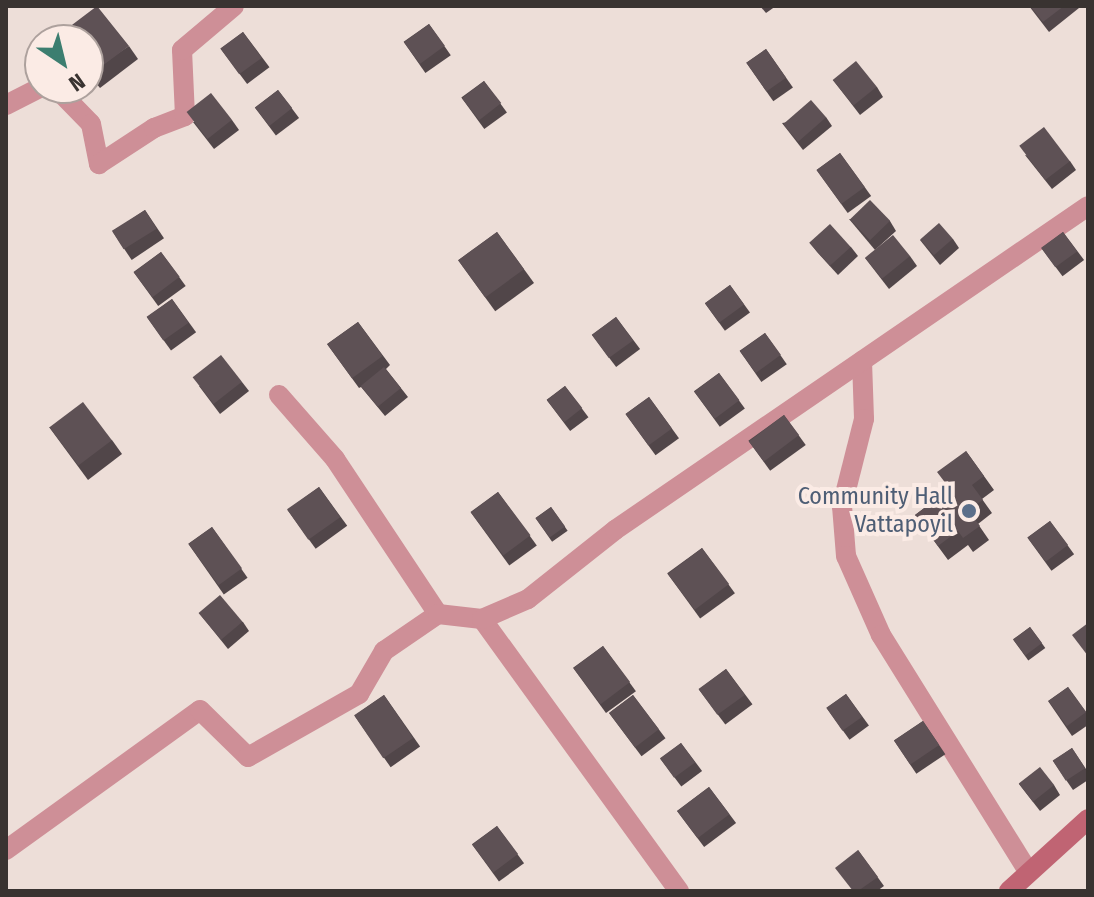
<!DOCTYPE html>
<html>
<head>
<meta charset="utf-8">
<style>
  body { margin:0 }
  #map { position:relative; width:1094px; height:897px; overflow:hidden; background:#edded8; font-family:"Fira Sans Condensed",sans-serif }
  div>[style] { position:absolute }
  .minor>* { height:20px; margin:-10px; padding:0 10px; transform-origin:10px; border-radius:10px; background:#ce8f97 }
  .secondary>* { height:20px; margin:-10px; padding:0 10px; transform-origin:10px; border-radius:10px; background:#c06473 }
  .wall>* { inset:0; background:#514649; transform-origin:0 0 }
  .building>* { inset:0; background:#5e5155; transform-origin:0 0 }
  .dots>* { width:22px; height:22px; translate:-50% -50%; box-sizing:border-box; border:4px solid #fbebe5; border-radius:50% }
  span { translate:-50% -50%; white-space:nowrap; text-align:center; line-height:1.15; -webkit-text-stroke:8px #fbebe5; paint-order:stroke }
  .service-label { font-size:24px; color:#4e5e75 }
  .right { translate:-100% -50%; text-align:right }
  .frame { position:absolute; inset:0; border:8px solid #393331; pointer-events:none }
  .north { position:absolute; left:24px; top:24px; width:80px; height:80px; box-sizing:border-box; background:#fbebe5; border:2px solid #ada19d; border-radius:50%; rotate:145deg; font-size:22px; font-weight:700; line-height:32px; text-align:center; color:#393331 }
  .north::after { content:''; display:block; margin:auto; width:28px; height:36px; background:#3c7e70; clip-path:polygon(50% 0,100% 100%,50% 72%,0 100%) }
</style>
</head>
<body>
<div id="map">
  <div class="minor">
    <i style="left:56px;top:88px;width:50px;rotate:45.8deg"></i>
    <i style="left:91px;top:124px;width:41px;rotate:78.7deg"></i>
    <i style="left:99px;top:164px;width:66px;rotate:-33.2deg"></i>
    <i style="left:154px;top:128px;width:33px;rotate:-21deg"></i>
    <i style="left:185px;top:116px;width:66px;rotate:-92.6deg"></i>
    <i style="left:182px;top:50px;width:68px;rotate:-40.2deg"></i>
    <i style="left:6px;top:105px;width:38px;rotate:-27deg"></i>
    <i style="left:862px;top:361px;width:58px;rotate:88deg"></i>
    <i style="left:864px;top:419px;width:90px;rotate:104.2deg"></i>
    <i style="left:842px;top:506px;width:50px;rotate:85.4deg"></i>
    <i style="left:846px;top:556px;width:86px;rotate:66.1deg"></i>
    <i style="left:881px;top:635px;width:278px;rotate:58.1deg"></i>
    <i style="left:279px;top:395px;width:85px;rotate:48.8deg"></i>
    <i style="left:335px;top:459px;width:186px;rotate:56.4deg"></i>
    <i style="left:482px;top:619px;width:336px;rotate:54.1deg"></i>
    <i style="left:6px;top:850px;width:239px;rotate:-35.8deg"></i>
    <i style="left:200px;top:710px;width:67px;rotate:44.4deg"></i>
    <i style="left:248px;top:757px;width:128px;rotate:-29.6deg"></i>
    <i style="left:359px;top:694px;width:50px;rotate:-59.8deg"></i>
    <i style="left:384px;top:651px;width:65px;rotate:-34.4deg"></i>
    <i style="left:438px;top:614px;width:44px;rotate:6.5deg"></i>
    <i style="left:482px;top:619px;width:50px;rotate:-23.5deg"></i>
    <i style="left:528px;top:599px;width:111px;rotate:-38.4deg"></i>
    <i style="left:615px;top:530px;width:573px;rotate:-34.41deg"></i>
  </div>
  <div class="secondary">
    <i style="left:1009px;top:891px;width:107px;rotate:-42.3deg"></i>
  </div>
  <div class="wall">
    <i style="clip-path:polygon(760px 6px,776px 6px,766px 13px)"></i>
    <i style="clip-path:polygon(1029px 6px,1078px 6px,1079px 8px,1049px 32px)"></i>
    <i style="left:429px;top:24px;width:38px;height:31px;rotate:55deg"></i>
    <i style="left:243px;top:32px;width:44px;height:28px;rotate:53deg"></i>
    <i style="clip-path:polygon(129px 46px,138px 59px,100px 88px,88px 73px)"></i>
    <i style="left:766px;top:49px;width:47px;height:24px;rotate:55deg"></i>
    <i style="clip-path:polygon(833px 80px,877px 87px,883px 97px,860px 115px)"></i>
    <i style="left:484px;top:81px;width:39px;height:28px;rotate:54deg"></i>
    <i style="left:278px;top:90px;width:35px;height:29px;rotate:53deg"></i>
    <i style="clip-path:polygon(826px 117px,832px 126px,803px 150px,782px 123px)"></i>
    <i style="clip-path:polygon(232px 120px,239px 130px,214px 149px,193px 122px)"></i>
    <i style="left:840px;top:153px;width:53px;height:29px;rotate:54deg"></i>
    <i style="clip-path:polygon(1025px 155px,1070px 161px,1076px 170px,1052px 189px)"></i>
    <i style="left:145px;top:210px;width:34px;height:39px;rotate:56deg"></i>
    <i style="clip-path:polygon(849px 219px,890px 221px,896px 231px,875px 250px)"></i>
    <i style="left:497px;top:232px;width:63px;height:48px;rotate:54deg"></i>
    <i style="left:1063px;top:232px;width:35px;height:27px;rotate:53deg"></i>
    <i style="clip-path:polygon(953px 239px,959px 248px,940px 265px,920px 240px)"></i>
    <i style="clip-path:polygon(810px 243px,851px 247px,858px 256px,838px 275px,817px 252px)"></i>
    <i style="left:161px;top:252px;width:42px;height:34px;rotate:54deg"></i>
    <i style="clip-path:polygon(910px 256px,917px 266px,889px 289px,865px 258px)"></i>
    <i style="left:730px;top:285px;width:34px;height:31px;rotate:54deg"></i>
    <i style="left:172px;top:299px;width:41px;height:31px;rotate:54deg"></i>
    <i style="left:616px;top:317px;width:40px;height:30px;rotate:53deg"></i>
    <i style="clip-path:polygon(358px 322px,390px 365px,386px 369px,408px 397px,385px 416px,361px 387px,359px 388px,327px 344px)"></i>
    <i style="left:765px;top:333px;width:38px;height:31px;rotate:55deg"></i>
    <i style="left:719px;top:373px;width:44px;height:31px;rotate:54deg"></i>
    <i style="clip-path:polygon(242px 382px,249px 391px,220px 414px,199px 386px)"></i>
    <i style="left:565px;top:386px;width:39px;height:23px;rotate:53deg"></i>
    <i style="left:649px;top:397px;width:51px;height:29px;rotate:54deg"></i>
    <i style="left:784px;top:415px;width:37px;height:44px;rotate:54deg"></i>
    <i style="clip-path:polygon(49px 427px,112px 440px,122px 454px,88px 480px)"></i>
    <i style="clip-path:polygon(966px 451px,994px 490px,982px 499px,992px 513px,978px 524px,989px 540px,973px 552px,968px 545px,948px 560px,915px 515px,949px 489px)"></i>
    <i style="left:319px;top:487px;width:48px;height:39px;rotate:54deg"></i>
    <i style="left:498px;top:492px;width:66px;height:34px;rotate:54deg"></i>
    <i style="left:551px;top:507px;width:29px;height:19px;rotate:55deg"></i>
    <i style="left:1050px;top:521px;width:41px;height:28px;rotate:54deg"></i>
    <i style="left:212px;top:527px;width:62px;height:29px;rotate:55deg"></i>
    <i style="left:702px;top:548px;width:56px;height:43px;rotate:54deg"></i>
    <i style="clip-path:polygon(199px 613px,243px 622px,249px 631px,228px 649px)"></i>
    <i style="left:1030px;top:627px;width:26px;height:21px;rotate:54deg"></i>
    <i style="left:603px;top:646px;width:56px;height:37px;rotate:54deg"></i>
    <i style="left:726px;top:669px;width:44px;height:34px;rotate:53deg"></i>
    <i style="clip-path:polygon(1068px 687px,1088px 715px,1088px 725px,1072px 736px,1048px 701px)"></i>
    <i style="left:846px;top:694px;width:39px;height:24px;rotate:54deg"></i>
    <i style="left:384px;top:695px;width:63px;height:36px;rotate:55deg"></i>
    <i style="left:633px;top:695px;width:54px;height:30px;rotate:53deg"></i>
    <i style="left:923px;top:721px;width:40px;height:35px;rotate:56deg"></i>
    <i style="left:681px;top:743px;width:35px;height:26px;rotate:53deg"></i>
    <i style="clip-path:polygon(1072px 748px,1088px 772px,1088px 780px,1073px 790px,1053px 761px)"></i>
    <i style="clip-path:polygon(1019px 784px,1054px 785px,1060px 795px,1040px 811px)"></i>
    <i style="left:709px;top:787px;width:45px;height:40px;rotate:53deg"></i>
    <i style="left:497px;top:826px;width:46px;height:31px;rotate:54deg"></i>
    <i style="clip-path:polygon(858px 850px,884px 886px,877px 891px,852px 891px)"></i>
  </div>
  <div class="building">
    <i style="clip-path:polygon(97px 6px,129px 46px,90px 75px,88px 72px,88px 40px,64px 40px,60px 34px)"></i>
    <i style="clip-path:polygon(1030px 6px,1064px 6px,1043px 22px)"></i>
    <i style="left:429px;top:24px;width:27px;height:31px;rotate:54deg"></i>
    <i style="left:243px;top:32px;width:32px;height:28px;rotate:54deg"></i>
    <i style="left:766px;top:49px;width:35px;height:24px;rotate:55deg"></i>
    <i style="left:856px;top:61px;width:33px;height:30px;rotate:51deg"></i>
    <i style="left:484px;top:81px;width:28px;height:28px;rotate:52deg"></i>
    <i style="left:278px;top:90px;width:23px;height:29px;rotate:52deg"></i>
    <i style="left:211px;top:93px;width:34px;height:31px;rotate:52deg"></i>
    <i style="left:811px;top:100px;width:23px;height:37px;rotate:49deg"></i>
    <i style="left:1044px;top:127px;width:43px;height:31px;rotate:53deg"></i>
    <i style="left:840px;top:153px;width:42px;height:29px;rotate:54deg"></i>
    <i style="left:870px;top:200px;width:29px;height:28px;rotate:46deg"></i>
    <i style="left:145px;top:210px;width:22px;height:39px;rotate:58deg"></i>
    <i style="left:939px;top:223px;width:21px;height:25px;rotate:49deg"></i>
    <i style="left:830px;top:224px;width:31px;height:28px;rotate:48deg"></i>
    <i style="left:497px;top:232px;width:46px;height:48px;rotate:54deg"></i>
    <i style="left:1063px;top:232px;width:24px;height:27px;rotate:54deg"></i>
    <i style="left:893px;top:235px;width:27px;height:36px;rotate:51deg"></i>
    <i style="left:161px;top:252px;width:31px;height:34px;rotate:53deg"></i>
    <i style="left:730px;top:285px;width:24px;height:31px;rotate:54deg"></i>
    <i style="left:172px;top:299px;width:29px;height:31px;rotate:55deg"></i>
    <i style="left:616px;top:317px;width:29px;height:30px;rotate:54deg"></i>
    <i style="left:358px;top:322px;width:42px;height:38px;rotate:54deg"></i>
    <i style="left:765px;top:333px;width:27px;height:31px;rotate:54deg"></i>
    <i style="left:221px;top:355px;width:34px;height:36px;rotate:52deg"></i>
    <i style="left:384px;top:367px;width:27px;height:30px;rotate:51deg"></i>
    <i style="left:719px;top:373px;width:34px;height:31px;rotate:53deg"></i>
    <i style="left:565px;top:386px;width:28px;height:23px;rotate:52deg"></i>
    <i style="left:649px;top:397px;width:39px;height:29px;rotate:54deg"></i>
    <i style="left:83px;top:402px;width:48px;height:42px;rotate:53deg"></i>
    <i style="left:784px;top:415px;width:25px;height:44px;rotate:53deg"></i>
    <i style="clip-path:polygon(966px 451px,984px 476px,972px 485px,983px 500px,968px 510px,980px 526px,963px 538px,958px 531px,938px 546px,915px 515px,950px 489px,937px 472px)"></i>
    <i style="left:319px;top:487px;width:37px;height:39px;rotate:55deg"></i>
    <i style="left:498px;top:492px;width:54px;height:34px;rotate:53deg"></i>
    <i style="left:551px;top:507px;width:24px;height:19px;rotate:54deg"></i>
    <i style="left:1050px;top:521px;width:30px;height:28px;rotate:53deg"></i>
    <i style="left:212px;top:527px;width:51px;height:29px;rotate:54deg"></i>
    <i style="left:702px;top:548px;width:45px;height:43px;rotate:53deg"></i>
    <i style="left:220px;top:595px;width:35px;height:28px;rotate:50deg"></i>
    <i style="clip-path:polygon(1088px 623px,1088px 656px,1072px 635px)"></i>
    <i style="left:1030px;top:627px;width:20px;height:21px;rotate:53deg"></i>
    <i style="left:603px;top:646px;width:45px;height:37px;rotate:53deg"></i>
    <i style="left:726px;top:669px;width:32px;height:34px;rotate:54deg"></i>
    <i style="left:1068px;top:687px;width:31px;height:24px;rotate:54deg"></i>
    <i style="left:846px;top:694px;width:28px;height:24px;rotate:55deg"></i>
    <i style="left:384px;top:695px;width:52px;height:36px;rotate:56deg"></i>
    <i style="left:633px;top:695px;width:43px;height:30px;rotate:53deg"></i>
    <i style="left:923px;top:721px;width:29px;height:35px;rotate:56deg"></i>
    <i style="left:681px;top:743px;width:24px;height:26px;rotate:54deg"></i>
    <i style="left:1072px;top:748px;width:24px;height:23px;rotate:57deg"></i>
    <i style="left:1040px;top:767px;width:23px;height:27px;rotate:52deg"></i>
    <i style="left:709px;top:787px;width:34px;height:40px;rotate:53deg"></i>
    <i style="left:497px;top:826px;width:35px;height:31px;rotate:53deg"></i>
    <i style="clip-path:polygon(858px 850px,878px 877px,858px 891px,853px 891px,835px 868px)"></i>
  </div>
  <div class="dots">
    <i style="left:969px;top:511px;background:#5c6f8a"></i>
  </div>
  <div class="service-label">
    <span class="right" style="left:953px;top:511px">Community Hall<br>Vattapoyil</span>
  </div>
  <div class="frame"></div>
  <div class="north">N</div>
</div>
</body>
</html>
